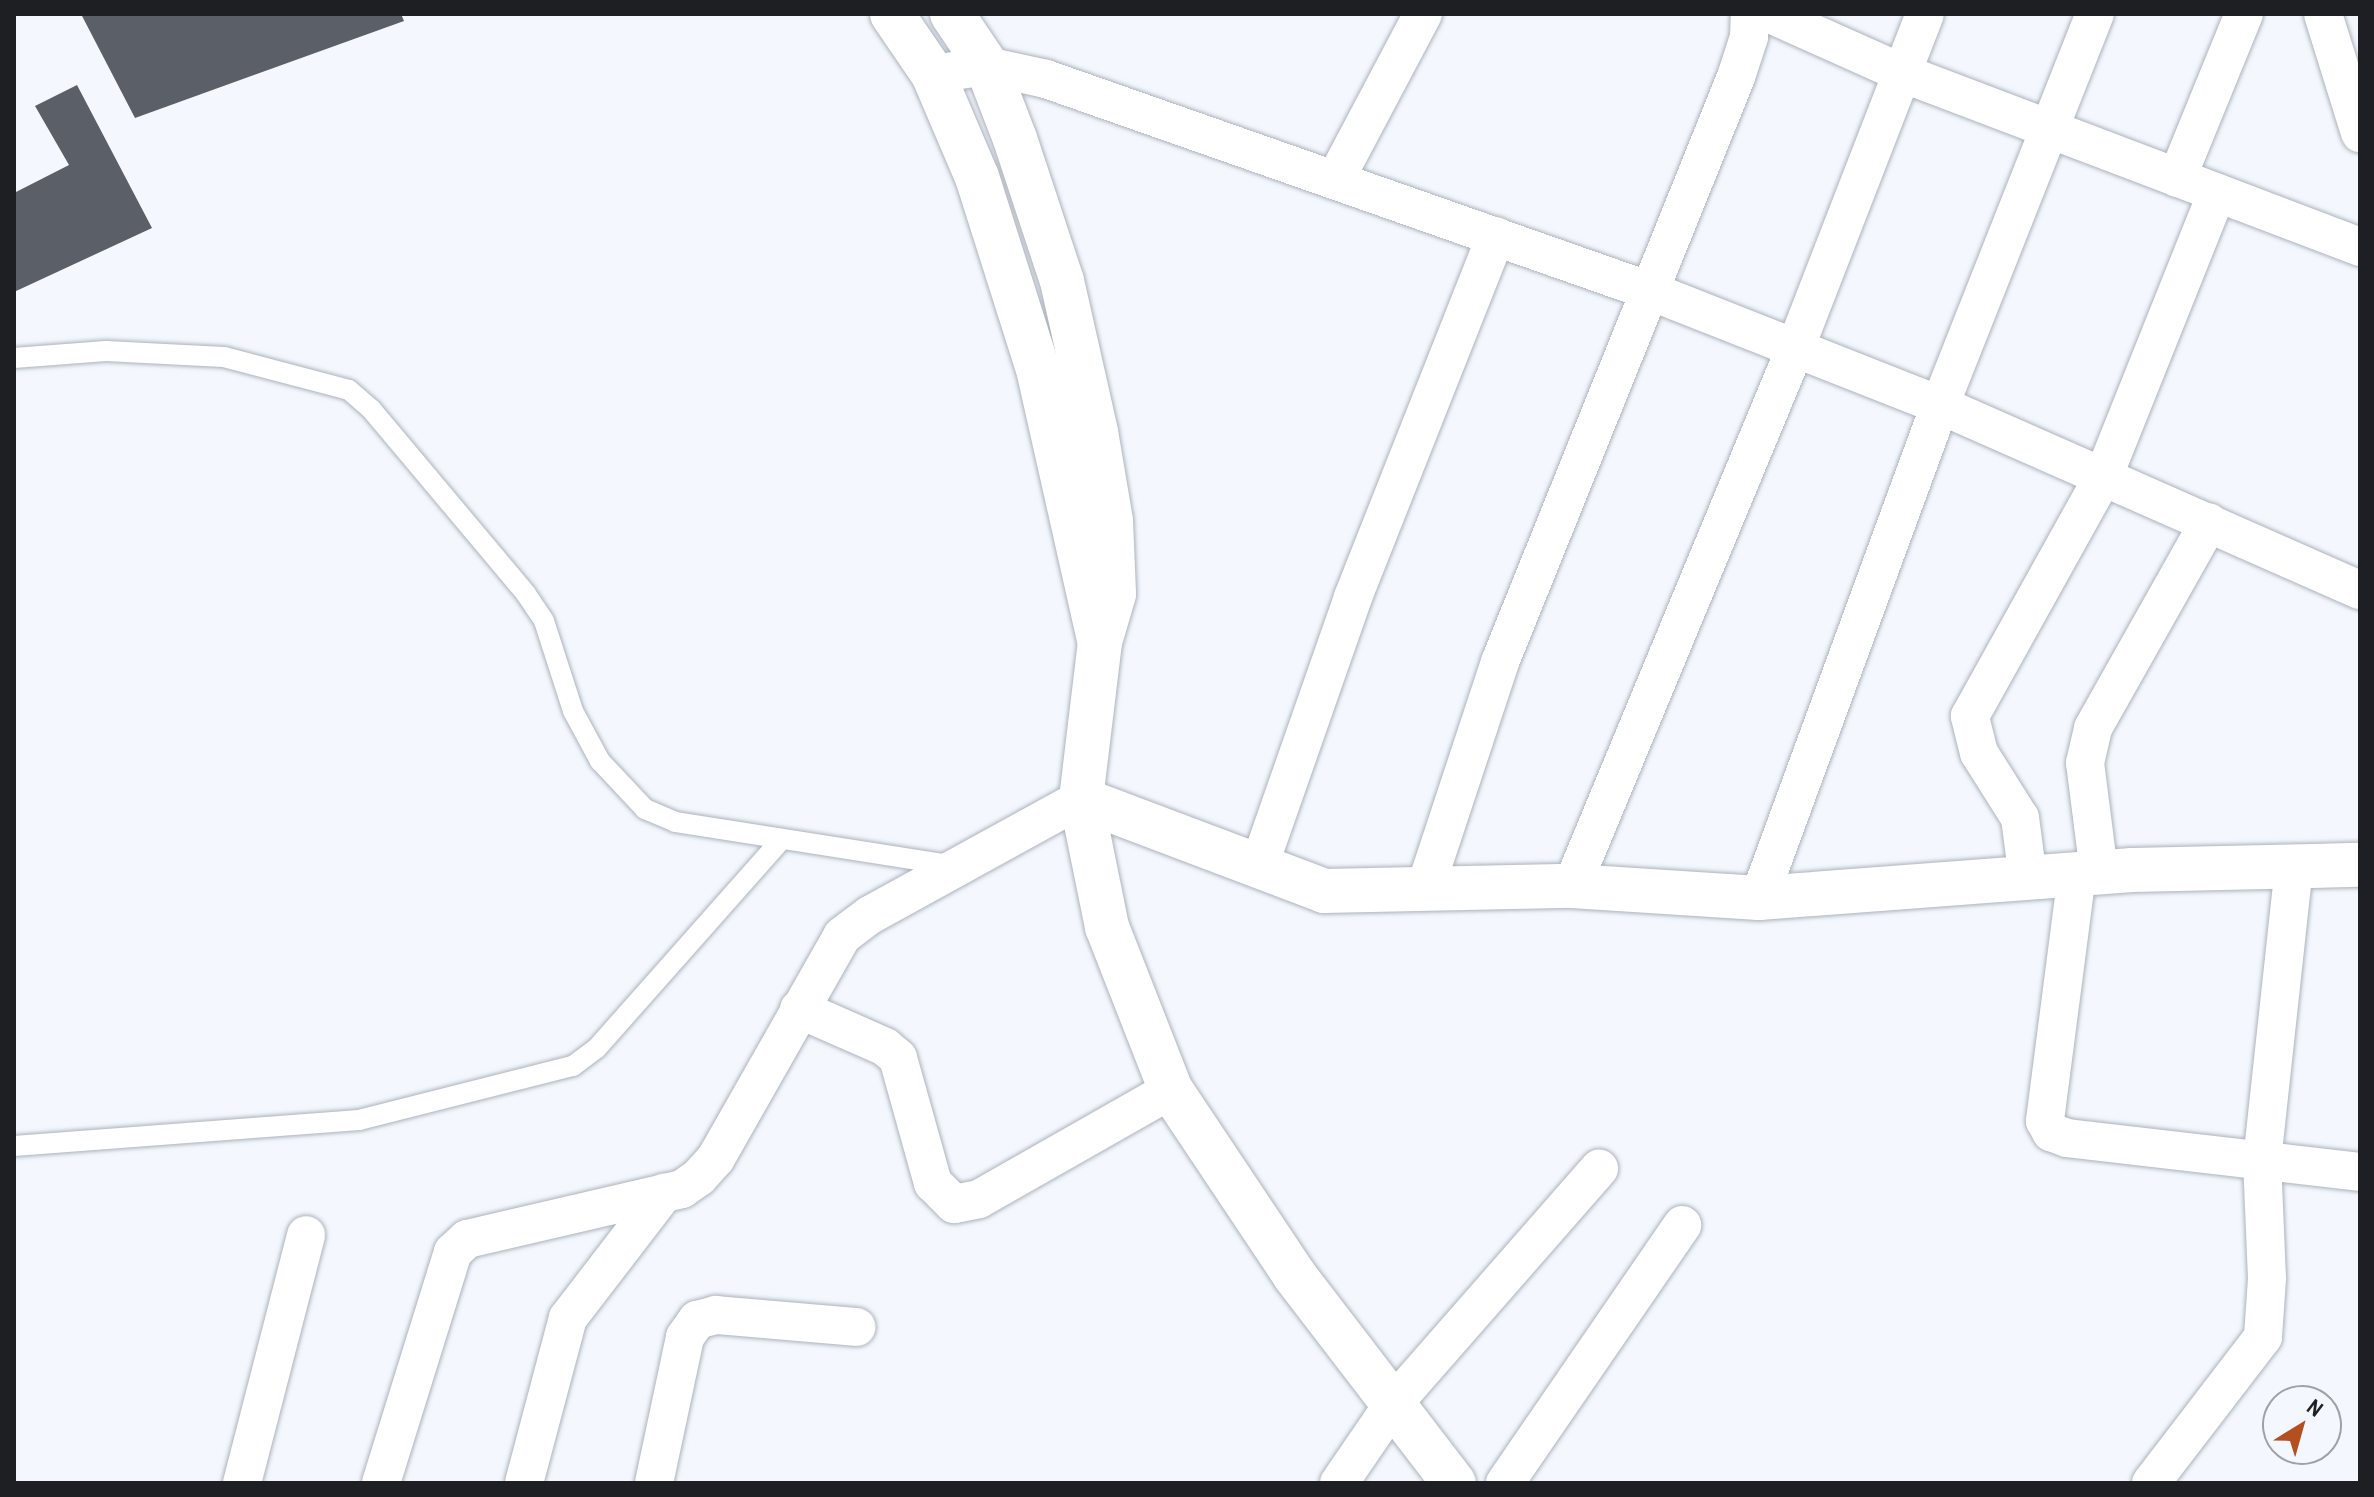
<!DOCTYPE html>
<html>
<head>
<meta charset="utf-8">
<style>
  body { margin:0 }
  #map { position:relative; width:2374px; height:1497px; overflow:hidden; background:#f4f8fe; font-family:"Archivo Narrow",sans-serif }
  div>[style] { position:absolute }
  .building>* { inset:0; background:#5a5f68 }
  .roads { filter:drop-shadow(0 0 2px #acb2bc) drop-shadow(0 0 2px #acb2bc) }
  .lane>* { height:20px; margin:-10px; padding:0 10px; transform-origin:10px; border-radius:10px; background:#fff }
  .street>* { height:38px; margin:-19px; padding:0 19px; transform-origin:19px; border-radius:19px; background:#fff }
  .secondary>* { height:44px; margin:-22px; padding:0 22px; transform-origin:22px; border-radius:22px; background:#fff }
  .primary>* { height:44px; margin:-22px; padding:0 22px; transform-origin:22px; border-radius:22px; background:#fff }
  span { translate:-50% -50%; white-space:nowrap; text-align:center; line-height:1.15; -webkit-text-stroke:8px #f4f8fe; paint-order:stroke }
  .frame { position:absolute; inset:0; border:16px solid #1d1f23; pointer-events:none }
  .north { position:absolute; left:2262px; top:1385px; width:80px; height:80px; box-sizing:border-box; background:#f4f8fe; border:2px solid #9ea1a6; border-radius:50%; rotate:37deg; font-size:22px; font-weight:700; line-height:32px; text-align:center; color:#1d1f23 }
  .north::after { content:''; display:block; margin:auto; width:28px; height:36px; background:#b4501f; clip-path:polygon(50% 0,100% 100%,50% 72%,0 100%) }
</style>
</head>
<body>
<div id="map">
  <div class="building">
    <i style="clip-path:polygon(81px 14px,401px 14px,404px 21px,135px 118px)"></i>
    <i style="clip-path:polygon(77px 85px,152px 228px,14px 292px,14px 193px,69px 165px,35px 106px)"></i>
  </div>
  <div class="roads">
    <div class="lane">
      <i style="left:14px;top:358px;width:92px;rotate:-4.4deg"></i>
      <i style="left:106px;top:351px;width:118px;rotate:2.9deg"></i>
      <i style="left:224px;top:357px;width:129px;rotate:14.8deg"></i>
      <i style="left:349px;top:390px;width:29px;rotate:41deg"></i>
      <i style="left:371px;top:409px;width:241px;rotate:50deg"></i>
      <i style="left:526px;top:594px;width:32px;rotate:56deg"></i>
      <i style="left:544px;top:621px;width:95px;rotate:72.1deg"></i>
      <i style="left:573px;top:711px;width:57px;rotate:61.6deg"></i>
      <i style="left:600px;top:761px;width:66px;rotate:46.8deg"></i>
      <i style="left:645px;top:809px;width:33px;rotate:23deg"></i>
      <i style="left:675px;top:822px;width:283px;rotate:8.9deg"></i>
      <i style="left:14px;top:1146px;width:346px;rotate:-4.3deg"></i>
      <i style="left:359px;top:1120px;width:221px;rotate:-14.2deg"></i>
      <i style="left:573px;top:1066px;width:30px;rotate:-37deg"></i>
      <i style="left:597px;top:1048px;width:279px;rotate:-48.5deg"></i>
    </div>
    <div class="street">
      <i style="left:1770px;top:14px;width:145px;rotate:24.1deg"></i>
      <i style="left:1902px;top:73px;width:490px;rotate:20.8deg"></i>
      <i style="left:2323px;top:14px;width:125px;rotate:72.7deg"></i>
      <i style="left:933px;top:74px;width:55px;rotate:-8.4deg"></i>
      <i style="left:987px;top:66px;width:60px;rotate:12.4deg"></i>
      <i style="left:1046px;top:79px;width:640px;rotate:19.34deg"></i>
      <i style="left:1650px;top:291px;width:312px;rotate:21.5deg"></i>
      <i style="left:1940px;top:405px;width:459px;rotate:23.8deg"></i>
      <i style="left:2177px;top:178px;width:177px;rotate:-67.8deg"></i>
      <i style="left:1335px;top:180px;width:188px;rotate:-62.1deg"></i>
      <i style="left:1259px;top:866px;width:285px;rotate:-70.7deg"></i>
      <i style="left:1353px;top:597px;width:388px;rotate:-68.4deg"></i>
      <i style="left:2099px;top:872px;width:110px;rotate:-97.3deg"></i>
      <i style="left:2085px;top:763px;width:36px;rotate:-77deg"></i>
      <i style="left:2093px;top:728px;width:236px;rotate:-60.6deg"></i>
      <i style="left:2077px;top:874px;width:249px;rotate:97.4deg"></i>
      <i style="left:2045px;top:1121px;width:13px;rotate:61deg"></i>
      <i style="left:2051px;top:1132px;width:17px;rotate:21deg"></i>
      <i style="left:2067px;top:1138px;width:295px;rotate:6.6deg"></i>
      <i style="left:2028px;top:878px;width:61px;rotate:-97.6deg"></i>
      <i style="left:2020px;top:818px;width:77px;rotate:-122.2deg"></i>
      <i style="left:1979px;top:753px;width:38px;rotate:-104deg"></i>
      <i style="left:1970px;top:716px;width:276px;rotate:-60.9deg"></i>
      <i style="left:2104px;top:475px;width:304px;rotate:-68.2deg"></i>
      <i style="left:1572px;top:886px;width:581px;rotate:-67.45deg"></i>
      <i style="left:1795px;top:349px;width:359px;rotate:-68.8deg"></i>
      <i style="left:1425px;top:889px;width:239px;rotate:-71.7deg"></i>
      <i style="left:1500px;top:662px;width:631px;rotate:-68.03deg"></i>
      <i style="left:1736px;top:77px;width:42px;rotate:-72deg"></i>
      <i style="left:1749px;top:37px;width:23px;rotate:-88deg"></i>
      <i style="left:1759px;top:898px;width:525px;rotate:-69.84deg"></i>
      <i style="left:1940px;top:405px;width:421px;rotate:-68.4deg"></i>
      <i style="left:799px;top:1009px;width:94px;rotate:23.8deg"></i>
      <i style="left:885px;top:1047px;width:17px;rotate:40deg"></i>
      <i style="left:898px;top:1058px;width:130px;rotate:74.4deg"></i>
      <i style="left:933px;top:1183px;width:30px;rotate:45deg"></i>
      <i style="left:954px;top:1204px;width:25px;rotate:-11deg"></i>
      <i style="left:979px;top:1199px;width:221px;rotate:-29.6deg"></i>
      <i style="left:242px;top:1483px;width:256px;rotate:-75.5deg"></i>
      <i style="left:381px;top:1483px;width:242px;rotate:-72.7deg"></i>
      <i style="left:453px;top:1252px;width:19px;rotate:-43deg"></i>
      <i style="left:467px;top:1239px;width:221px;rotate:-13.1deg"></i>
      <i style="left:682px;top:1189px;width:21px;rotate:-35deg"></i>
      <i style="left:699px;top:1177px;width:25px;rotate:-48deg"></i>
      <i style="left:716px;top:1158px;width:255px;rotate:-60.4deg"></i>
      <i style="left:842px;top:936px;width:35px;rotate:-37deg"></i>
      <i style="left:870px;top:915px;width:241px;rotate:-28.8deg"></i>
      <i style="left:524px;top:1483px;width:171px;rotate:-75.1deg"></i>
      <i style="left:568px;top:1318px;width:158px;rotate:-52.5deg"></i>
      <i style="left:654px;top:1483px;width:149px;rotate:-78deg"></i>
      <i style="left:685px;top:1337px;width:21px;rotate:-55deg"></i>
      <i style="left:697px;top:1320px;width:20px;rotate:-15deg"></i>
      <i style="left:716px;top:1315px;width:141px;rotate:4.9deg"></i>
      <i style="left:1339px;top:1483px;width:96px;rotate:-55.6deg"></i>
      <i style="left:1393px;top:1404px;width:313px;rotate:-48.8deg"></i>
      <i style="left:1505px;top:1483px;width:313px;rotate:-55.5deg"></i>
      <i style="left:2151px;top:1483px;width:184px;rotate:-52.5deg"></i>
      <i style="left:2263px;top:1337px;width:58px;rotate:-86.1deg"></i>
      <i style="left:2267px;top:1279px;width:118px;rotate:-92.4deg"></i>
      <i style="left:2262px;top:1161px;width:297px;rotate:-83.8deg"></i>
    </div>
    <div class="secondary">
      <i style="left:1081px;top:799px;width:260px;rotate:20.7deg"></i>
      <i style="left:1324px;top:891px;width:248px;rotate:-1.2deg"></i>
      <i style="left:1572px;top:886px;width:187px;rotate:3.7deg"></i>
      <i style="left:1759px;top:898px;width:374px;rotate:-4.3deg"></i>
      <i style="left:2132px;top:870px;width:228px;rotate:-1.3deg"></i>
    </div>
    <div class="primary">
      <i style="left:892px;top:14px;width:73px;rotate:55.7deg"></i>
      <i style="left:933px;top:74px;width:112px;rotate:66.9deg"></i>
      <i style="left:977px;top:177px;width:201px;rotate:72.4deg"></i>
      <i style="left:1038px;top:369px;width:278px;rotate:77.3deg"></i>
      <i style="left:952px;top:14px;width:63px;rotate:56.1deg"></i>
      <i style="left:987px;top:66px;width:78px;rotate:69deg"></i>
      <i style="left:1015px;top:139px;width:150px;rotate:71.7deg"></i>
      <i style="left:1062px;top:281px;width:155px;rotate:77.3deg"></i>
      <i style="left:1096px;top:432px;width:90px;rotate:80.4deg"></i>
      <i style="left:1111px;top:521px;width:73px;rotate:87.6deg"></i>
      <i style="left:1114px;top:594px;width:50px;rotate:106.3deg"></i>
      <i style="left:1100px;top:642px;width:158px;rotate:96.9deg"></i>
      <i style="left:1081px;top:799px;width:131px;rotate:78.5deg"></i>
      <i style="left:1107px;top:927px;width:175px;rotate:68.6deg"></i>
      <i style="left:1171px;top:1090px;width:224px;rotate:56.3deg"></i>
      <i style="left:1295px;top:1276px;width:261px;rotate:52.5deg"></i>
    </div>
  </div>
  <div class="frame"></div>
  <div class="north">N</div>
</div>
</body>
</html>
